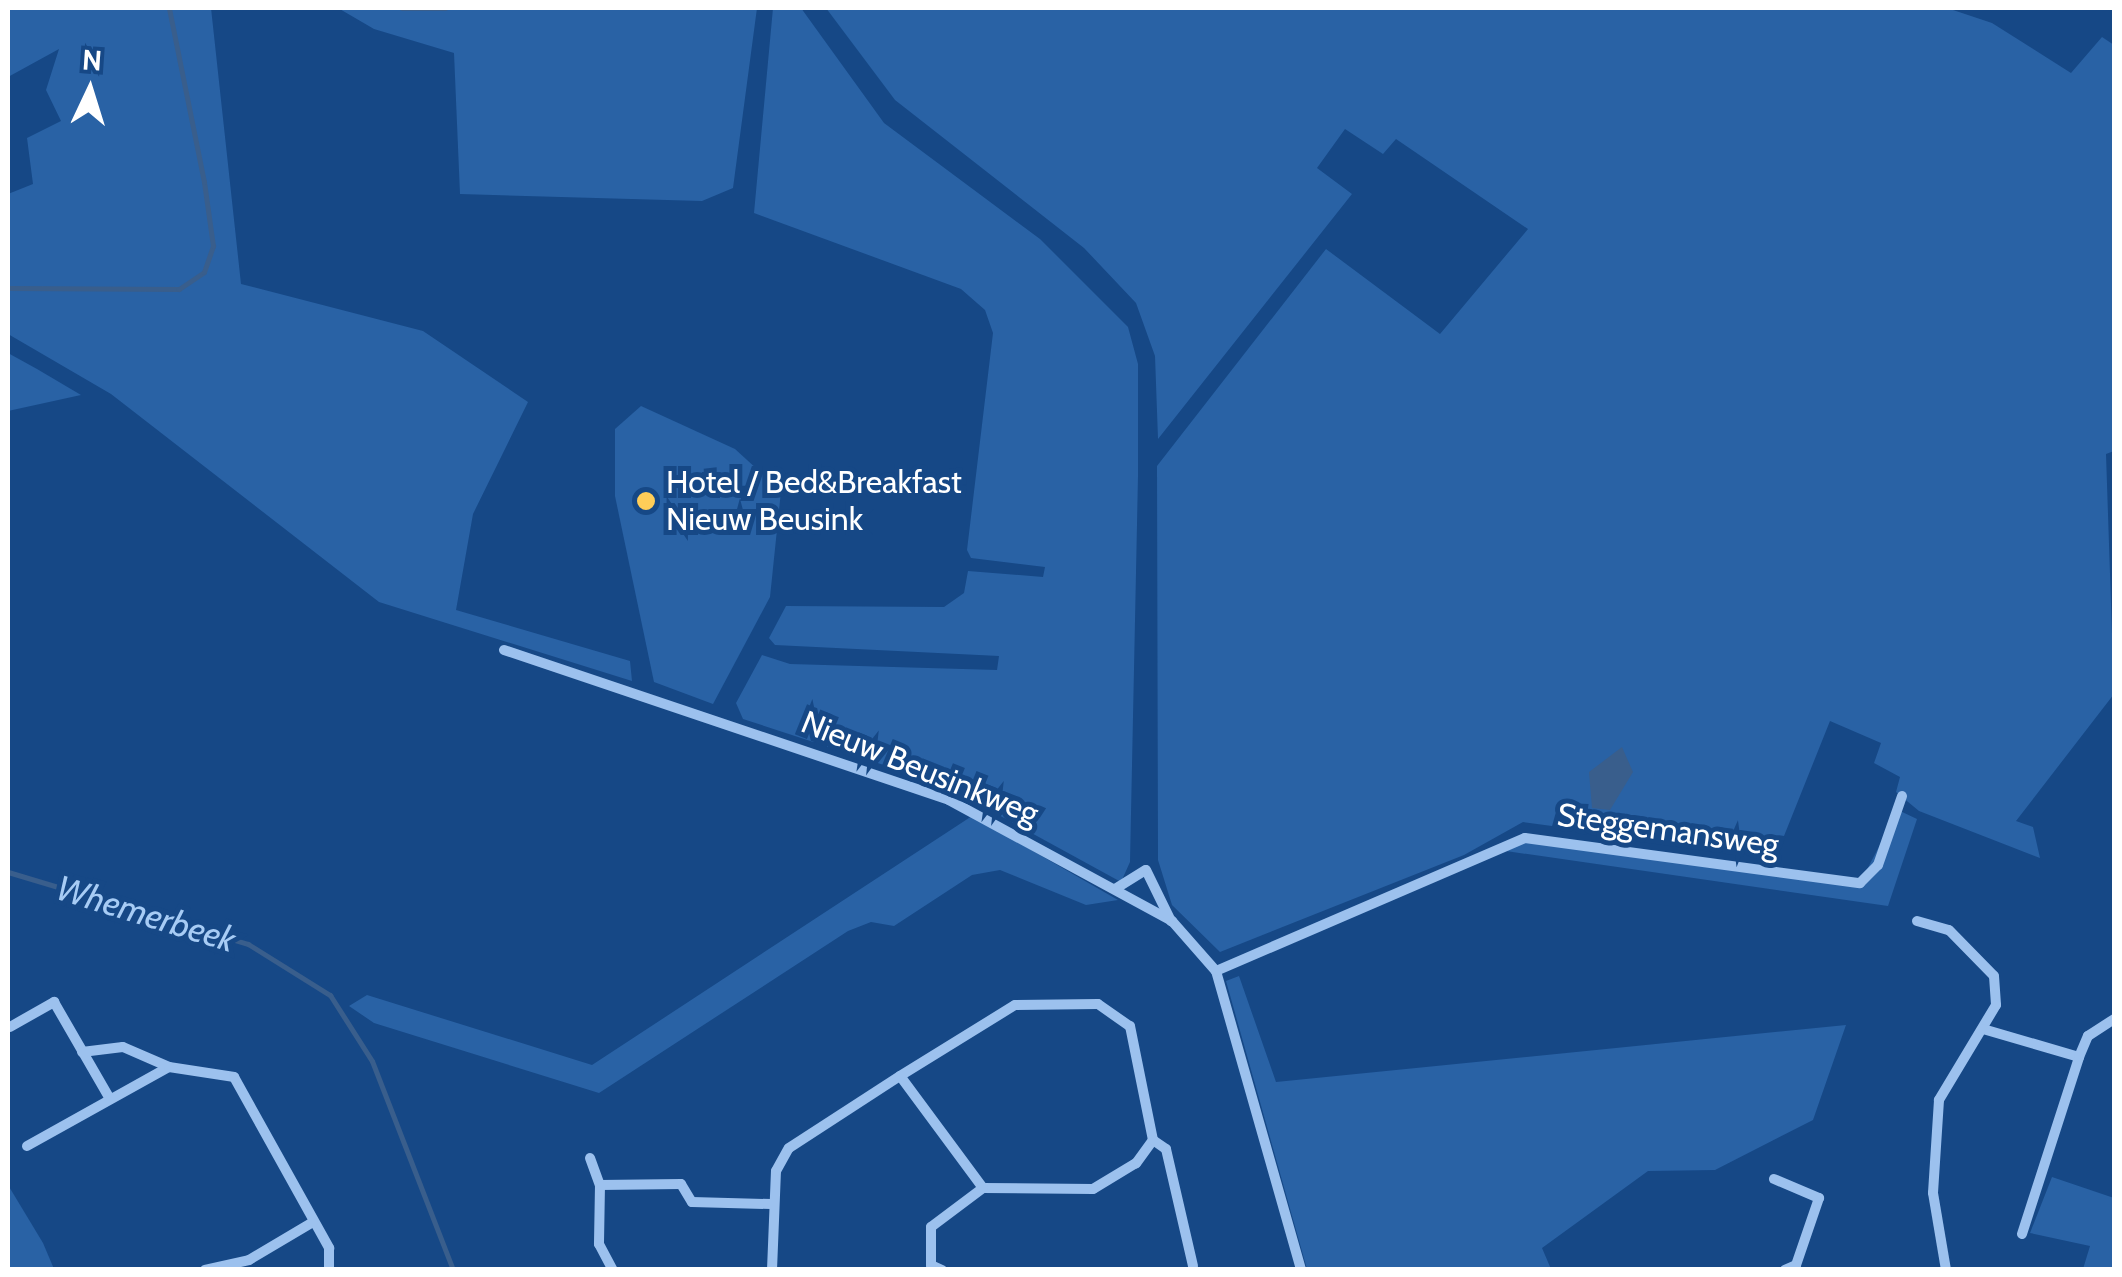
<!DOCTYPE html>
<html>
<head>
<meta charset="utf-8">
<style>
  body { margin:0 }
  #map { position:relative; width:2122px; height:1277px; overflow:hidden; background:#164886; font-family:Cabin,sans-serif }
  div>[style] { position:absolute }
  .green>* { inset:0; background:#2962a5 }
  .water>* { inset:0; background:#395e8c }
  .stream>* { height:5px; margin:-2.5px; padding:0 2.5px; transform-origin:2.5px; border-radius:2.5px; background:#395e8c }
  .minor>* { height:10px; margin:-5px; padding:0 5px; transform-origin:5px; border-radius:5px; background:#9cc1ee }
  .dots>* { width:28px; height:28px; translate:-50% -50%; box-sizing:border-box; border:5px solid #164886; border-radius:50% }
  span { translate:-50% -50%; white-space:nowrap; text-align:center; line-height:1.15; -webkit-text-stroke:10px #164886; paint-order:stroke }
  .poi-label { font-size:32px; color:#fff }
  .left { translate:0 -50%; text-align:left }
  .street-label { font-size:32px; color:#fff }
  .water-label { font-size:35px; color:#a7ccf5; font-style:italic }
  .frame { position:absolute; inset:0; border:10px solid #fff; pointer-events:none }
  .north { position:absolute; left:40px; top:40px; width:100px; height:100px; -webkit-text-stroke:8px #164886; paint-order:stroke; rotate:4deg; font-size:28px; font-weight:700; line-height:40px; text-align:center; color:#fff }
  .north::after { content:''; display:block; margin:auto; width:35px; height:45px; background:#fff; clip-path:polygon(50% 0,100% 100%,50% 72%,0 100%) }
</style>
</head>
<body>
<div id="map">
  <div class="green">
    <i style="clip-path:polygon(8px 8px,211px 8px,241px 284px,423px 331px,528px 402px,473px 514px,456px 610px,630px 661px,632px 681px,379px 602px,111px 394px,8px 334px,8px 194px,33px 184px,27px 138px,61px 121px,46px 90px,59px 49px,8px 77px)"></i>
    <i style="clip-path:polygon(338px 8px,757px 8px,733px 188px,702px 201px,460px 194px,454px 53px,374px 29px)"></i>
    <i style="clip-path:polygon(773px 8px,801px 8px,884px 123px,1040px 239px,1128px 327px,1138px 364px,1138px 476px,1130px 862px,1121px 882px,942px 784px,743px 719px,736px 703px,762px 655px,790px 664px,997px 670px,999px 656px,775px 645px,769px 638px,786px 606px,944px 607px,964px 593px,968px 571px,1043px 577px,1045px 567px,971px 558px,967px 550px,993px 333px,985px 310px,961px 289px,754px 213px)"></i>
    <i style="clip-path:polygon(826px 8px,1947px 8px,1992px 23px,2071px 73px,2102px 37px,2114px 45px,2114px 451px,2106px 454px,2114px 694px,2016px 821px,2033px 827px,2040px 858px,1919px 811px,1896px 792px,1900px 777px,1874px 763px,1881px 743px,1830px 721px,1776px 856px,1523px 822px,1464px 855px,1220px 952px,1172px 905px,1158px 860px,1157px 466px,1326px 249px,1440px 334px,1528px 229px,1396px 139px,1383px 154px,1345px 129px,1317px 168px,1352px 194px,1158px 439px,1155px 356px,1136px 303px,1084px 248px,895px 100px)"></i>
    <i style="clip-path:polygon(8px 353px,37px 369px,81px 395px,8px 411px)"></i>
    <i style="clip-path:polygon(641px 406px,735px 449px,781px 491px,770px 597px,713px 704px,654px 682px,615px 496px,615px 429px)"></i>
    <i style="clip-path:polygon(1898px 810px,1917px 819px,1888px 906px,1506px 851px,1533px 838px,1860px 883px)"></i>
    <i style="clip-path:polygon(972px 816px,1118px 900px,1086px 905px,1000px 870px,972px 875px,894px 926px,871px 922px,848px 931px,599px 1093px,374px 1023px,349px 1006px,367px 995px,592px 1065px)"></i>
    <i style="clip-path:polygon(1239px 976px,1276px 1082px,1846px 1025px,1813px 1120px,1715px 1170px,1648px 1171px,1542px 1248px,1551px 1269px,1307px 1269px,1226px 981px)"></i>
    <i style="clip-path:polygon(2052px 1177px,2114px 1198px,2114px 1269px,2083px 1269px,2090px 1246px,2030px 1233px)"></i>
    <i style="clip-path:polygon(8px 1185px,43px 1243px,54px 1269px,8px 1269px)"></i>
  </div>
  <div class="water">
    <i style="clip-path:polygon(1622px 747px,1633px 772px,1610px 810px,1592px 808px,1589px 772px)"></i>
  </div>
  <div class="stream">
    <i style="left:402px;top:8px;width:43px"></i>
    <i style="left:8px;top:288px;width:171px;rotate:0.3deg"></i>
    <i style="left:179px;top:289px;width:30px;rotate:-34deg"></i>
    <i style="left:204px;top:272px;width:28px;rotate:-71deg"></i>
    <i style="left:213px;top:246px;width:65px;rotate:-98deg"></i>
    <i style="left:204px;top:182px;width:177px;rotate:-101.4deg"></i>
    <i style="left:8px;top:872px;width:251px;rotate:16.7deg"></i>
    <i style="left:248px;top:944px;width:97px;rotate:31.9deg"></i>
    <i style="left:330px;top:995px;width:78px;rotate:57.5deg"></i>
    <i style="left:372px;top:1061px;width:224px;rotate:68.8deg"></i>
  </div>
  <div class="minor">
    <i style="left:504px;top:650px;width:470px;rotate:18.6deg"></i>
    <i style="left:949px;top:800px;width:254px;rotate:28.5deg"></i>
    <i style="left:1172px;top:921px;width:67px;rotate:48.7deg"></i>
    <i style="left:1216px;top:971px;width:311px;rotate:74.1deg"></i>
    <i style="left:1115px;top:889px;width:36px;rotate:-32deg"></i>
    <i style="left:1146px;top:870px;width:57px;rotate:63.9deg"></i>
    <i style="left:1917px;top:921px;width:33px;rotate:16deg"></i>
    <i style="left:1949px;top:930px;width:64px;rotate:45.6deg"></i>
    <i style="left:1994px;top:976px;width:29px;rotate:86deg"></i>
    <i style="left:1996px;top:1005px;width:111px;rotate:121deg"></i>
    <i style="left:1939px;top:1100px;width:93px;rotate:93.7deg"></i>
    <i style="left:1933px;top:1193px;width:78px;rotate:80.4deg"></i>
    <i style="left:1216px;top:971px;width:336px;rotate:-23.3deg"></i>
    <i style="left:1525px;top:838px;width:338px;rotate:7.7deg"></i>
    <i style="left:1860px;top:883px;width:25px;rotate:-45deg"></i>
    <i style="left:1878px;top:865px;width:73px;rotate:-70.8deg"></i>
    <i style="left:1098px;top:1004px;width:39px;rotate:35deg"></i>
    <i style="left:1130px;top:1026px;width:116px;rotate:78.6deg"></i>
    <i style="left:1153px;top:1140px;width:29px;rotate:126deg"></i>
    <i style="left:1136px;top:1163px;width:50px;rotate:148.8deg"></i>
    <i style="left:1093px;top:1189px;width:110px;rotate:-179.5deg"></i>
    <i style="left:983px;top:1188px;width:139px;rotate:-126.5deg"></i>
    <i style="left:900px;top:1076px;width:135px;rotate:-31.7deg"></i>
    <i style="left:1015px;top:1005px;width:83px;rotate:-0.7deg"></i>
    <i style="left:10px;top:1027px;width:51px;rotate:-29.6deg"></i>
    <i style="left:54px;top:1002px;width:112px;rotate:60deg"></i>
    <i style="left:1983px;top:1029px;width:100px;rotate:16.3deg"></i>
    <i style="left:82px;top:1052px;width:41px;rotate:-7deg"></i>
    <i style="left:123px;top:1047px;width:50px;rotate:23.5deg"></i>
    <i style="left:1153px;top:1140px;width:16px;rotate:35deg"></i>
    <i style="left:1166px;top:1149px;width:120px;rotate:77deg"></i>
    <i style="left:27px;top:1146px;width:162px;rotate:-29.1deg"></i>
    <i style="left:169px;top:1067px;width:66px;rotate:8.7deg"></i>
    <i style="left:234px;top:1077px;width:196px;rotate:60.9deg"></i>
    <i style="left:329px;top:1248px;width:22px;rotate:90deg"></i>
    <i style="left:590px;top:1158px;width:29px;rotate:70deg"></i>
    <i style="left:600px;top:1185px;width:59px;rotate:91deg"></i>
    <i style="left:599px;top:1244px;width:30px;rotate:62deg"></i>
    <i style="left:1774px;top:1179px;width:49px;rotate:22.9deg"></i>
    <i style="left:1819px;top:1198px;width:71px;rotate:108.9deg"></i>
    <i style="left:1796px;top:1265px;width:12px;rotate:156deg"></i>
    <i style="left:600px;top:1185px;width:81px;rotate:-0.7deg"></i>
    <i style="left:681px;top:1184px;width:21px;rotate:59deg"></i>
    <i style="left:692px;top:1202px;width:79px;rotate:1.5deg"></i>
    <i style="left:2022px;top:1234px;width:186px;rotate:-72.1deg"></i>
    <i style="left:2079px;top:1057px;width:23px;rotate:-67deg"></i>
    <i style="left:2088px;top:1036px;width:31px;rotate:-33deg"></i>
    <i style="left:205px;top:1270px;width:45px;rotate:-12.8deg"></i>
    <i style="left:249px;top:1260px;width:74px;rotate:-30.7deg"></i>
    <i style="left:772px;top:1270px;width:99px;rotate:-87.7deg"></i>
    <i style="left:776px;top:1171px;width:26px;rotate:-61deg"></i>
    <i style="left:789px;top:1148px;width:132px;rotate:-33deg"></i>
    <i style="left:942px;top:1270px;width:12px;rotate:-156deg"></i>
    <i style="left:931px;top:1265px;width:38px;rotate:-90deg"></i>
    <i style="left:931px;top:1227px;width:65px;rotate:-36.9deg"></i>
  </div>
  <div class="dots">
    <i style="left:646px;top:501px;background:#ffcd58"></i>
  </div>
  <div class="poi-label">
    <span class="left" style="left:666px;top:501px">Hotel / Bed&amp;Breakfast<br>Nieuw Beusink</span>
  </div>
  <div class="street-label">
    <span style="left:920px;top:768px;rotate:22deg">Nieuw Beusinkweg</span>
    <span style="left:1668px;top:830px;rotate:8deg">Steggemansweg</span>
  </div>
  <div class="water-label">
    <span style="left:146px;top:914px;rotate:17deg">Whemerbeek</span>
  </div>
  <div class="frame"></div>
  <div class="north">N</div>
</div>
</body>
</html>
